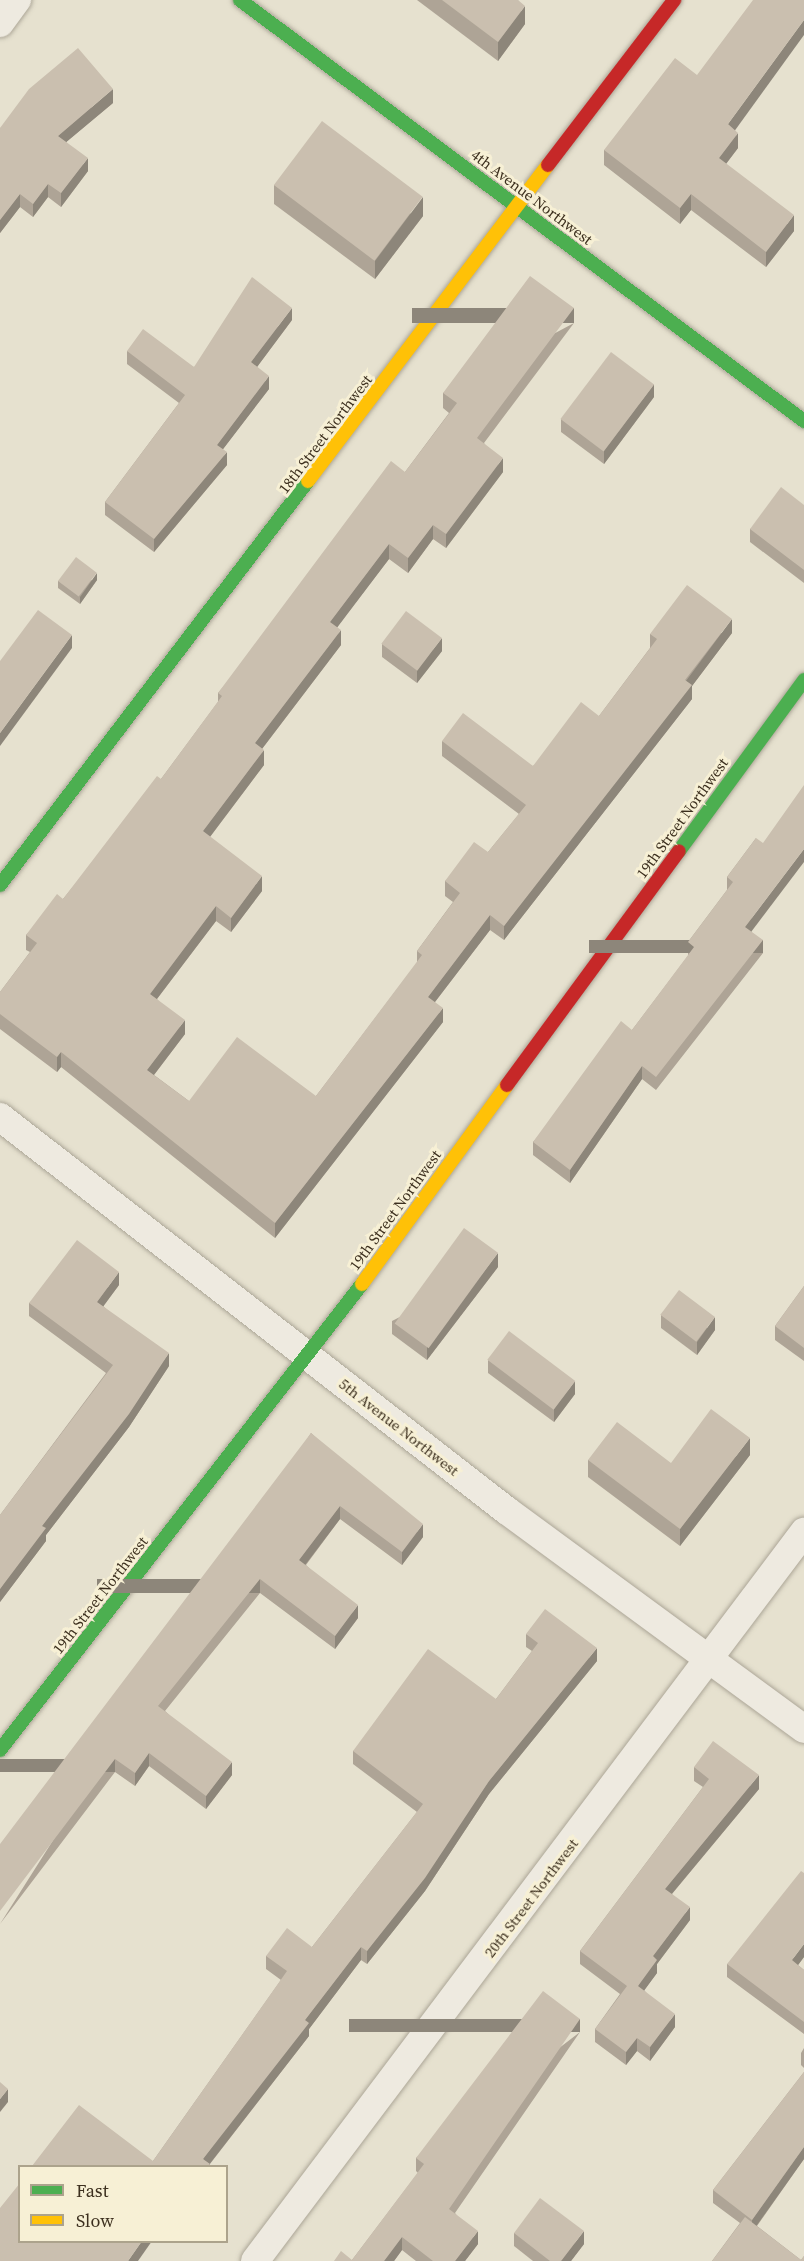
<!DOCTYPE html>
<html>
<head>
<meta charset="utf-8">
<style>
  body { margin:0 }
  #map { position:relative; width:804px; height:2261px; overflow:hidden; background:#e6e1cf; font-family:"Source Serif 4",serif }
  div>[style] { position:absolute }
  .roads { filter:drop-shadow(0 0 2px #aca697) drop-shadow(0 0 2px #aca697) }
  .street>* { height:28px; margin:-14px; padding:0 14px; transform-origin:14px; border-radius:14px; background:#eeeae0 }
  .fast>* { height:14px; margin:-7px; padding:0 7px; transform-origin:7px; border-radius:7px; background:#4caf50 }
  .slow>* { height:14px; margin:-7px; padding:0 7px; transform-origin:7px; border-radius:7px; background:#ffc107 }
  .jam>* { height:14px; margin:-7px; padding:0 7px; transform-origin:7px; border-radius:7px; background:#c62828 }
  .wall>* { inset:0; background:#aea496 }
  .shaded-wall>* { inset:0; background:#8d867a; transform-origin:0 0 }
  .building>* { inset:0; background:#cabfaf; transform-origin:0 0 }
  span { translate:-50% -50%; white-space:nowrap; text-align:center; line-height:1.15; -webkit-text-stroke:6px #f7f0d5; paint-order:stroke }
  .street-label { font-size:15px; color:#3c2f1e }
  .legend { position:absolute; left:18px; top:2165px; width:210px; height:78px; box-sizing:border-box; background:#f7f0d5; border:2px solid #aca38c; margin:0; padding:8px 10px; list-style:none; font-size:18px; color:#3c2f1e }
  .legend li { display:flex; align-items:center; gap:12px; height:30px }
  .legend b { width:30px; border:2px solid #aca38c }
</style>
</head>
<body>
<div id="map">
  <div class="roads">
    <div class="street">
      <i style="left:0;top:23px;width:29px;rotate:-54deg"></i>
      <i style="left:0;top:1117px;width:641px;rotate:37.84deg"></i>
      <i style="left:506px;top:1510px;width:370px;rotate:36.3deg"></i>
      <i style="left:255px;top:2261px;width:913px;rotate:-53.02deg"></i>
    </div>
    <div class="fast">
      <i style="left:240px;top:0;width:704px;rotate:36.74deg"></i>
      <i style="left:679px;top:851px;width:212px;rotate:-53.8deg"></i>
      <i style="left:0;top:885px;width:508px;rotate:-52.68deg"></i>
      <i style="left:0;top:1750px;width:590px;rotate:-52.16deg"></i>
    </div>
    <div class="slow">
      <i style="left:308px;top:481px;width:397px;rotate:-52.8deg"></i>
      <i style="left:362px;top:1284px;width:246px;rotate:-53.9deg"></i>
    </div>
    <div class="jam">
      <i style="left:548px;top:165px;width:208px;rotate:-52.6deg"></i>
      <i style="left:507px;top:1085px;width:290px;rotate:-53.7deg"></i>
    </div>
  </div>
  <div class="wall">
    <i style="clip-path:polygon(417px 0,518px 0,525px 24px,498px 61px)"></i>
    <i style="clip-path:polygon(113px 103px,66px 142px,88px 171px,61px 207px,48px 197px,33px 217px,20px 207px,0 233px,0 128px)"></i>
    <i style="clip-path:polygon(735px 130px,738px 148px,726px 164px,794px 231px,766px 267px,691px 210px,680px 224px,604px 165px,604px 150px)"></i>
    <i style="clip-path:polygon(274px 185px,423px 216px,375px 279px,274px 204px)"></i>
    <i style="clip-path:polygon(292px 320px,257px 367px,269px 389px,223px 449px,227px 465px,154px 552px,105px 515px,105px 502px,179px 403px,127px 364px,127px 351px,194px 367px)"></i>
    <i style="clip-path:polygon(574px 323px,484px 443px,503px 472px,446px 548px,433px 539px,408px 573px,389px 559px,337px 627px,341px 645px,262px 749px,264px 765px,210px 837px,262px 891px,231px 932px,216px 921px,157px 999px,185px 1034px,154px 1075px,189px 1101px,316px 1096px,417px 963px,417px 951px,453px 902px,445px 896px,445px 881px,488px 852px,519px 814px,442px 756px,442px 741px,533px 766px,599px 716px,650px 648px,650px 634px,732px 633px,692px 686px,692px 699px,504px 940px,490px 930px,435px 1002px,443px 1022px,275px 1238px,61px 1067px,57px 1072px,0 1029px,0 992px,30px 952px,26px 950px,26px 935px,63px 899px,161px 779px,218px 702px,218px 693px,405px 472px,449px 413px,443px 408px,443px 393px)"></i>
    <i style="clip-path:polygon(654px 397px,604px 464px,561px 432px,561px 419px)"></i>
    <i style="clip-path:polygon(804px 505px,804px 583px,750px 542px,750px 529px)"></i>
    <i style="clip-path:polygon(97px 580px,80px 604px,58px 588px,58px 581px)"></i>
    <i style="clip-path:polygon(382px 644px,442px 651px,417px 683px,382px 657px)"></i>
    <i style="clip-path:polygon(756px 838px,751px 931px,763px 953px,656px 1090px,642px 1079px,570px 1183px,533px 1155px,533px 1142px,632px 1030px,688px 956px,688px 942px,727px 890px,727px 877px)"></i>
    <i style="clip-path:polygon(498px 1267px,427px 1360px,392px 1334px,392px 1321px)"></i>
    <i style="clip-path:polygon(119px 1285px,103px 1306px,169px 1366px,129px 1427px,46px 1535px,46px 1541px,0 1602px,0 1515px,106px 1373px,29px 1316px,29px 1303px)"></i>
    <i style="clip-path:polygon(804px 1286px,804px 1361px,775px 1340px,775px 1326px)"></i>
    <i style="clip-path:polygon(661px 1315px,715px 1330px,697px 1355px,661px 1328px)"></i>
    <i style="clip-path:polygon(488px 1360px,575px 1394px,554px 1422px,488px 1373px)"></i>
    <i style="clip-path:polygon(311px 1433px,423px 1537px,402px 1565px,340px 1519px,306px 1565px,358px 1618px,335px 1649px,260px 1593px,165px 1711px,232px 1775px,206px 1809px,149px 1766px,135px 1786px,115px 1772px,0 1924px)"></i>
    <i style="clip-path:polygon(750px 1455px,680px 1546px,588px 1477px,588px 1460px,671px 1463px)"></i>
    <i style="clip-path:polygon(526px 1634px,597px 1661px,489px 1794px,425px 1891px,367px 1964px,361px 1960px,309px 2029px,309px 2036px,210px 2164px,210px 2166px,153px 2161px,281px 1980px,266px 1969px,266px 1956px,312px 1947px,417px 1812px,353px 1764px,353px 1751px,496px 1699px,532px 1651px,526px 1647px)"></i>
    <i style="clip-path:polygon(694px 1767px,759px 1789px,672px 1894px,690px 1920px,657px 1964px,657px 1973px,644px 1990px,675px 2027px,650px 2061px,637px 2051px,626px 2065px,595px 2042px,595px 2029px,620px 1994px,580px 1964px,580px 1951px,703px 1787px,694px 1781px)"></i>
    <i style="clip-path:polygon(804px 1957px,798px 1965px,804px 1970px,804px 2034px,727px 1977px,727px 1964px)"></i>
    <i style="clip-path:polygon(580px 2032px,455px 2213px,478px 2244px,465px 2261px,416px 2261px,402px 2250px,394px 2261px,334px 2261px,352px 2260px,418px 2173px,416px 2171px,416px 2158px)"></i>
    <i style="clip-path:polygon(804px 2048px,804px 2068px,801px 2065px,801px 2053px)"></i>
    <i style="clip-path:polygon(804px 2072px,804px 2159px,757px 2226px,801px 2260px,804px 2256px,804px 2261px,712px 2261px,740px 2223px,713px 2203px,713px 2190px)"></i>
    <i style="clip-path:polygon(514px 2233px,584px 2244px,571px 2261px,533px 2261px,514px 2246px)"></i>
  </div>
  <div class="shaded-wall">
    <i style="clip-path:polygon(525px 6px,525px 24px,498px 61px,498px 42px)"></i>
    <i style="clip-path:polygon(804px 20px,804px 35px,728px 140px,728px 124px)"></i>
    <i style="clip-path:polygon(113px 89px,113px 103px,58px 149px,58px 136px)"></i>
    <i style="clip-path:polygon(738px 133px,738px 148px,719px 173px,719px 158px)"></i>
    <i style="clip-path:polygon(88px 158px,88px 171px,61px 207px,61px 193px)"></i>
    <i style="clip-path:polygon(48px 184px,48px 197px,33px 217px,33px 204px)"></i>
    <i style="clip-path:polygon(20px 194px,20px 207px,0 233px,0 220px)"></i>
    <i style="clip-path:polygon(691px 194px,691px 210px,680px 224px,680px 208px)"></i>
    <i style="clip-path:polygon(423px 197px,423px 216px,375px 279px,375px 261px)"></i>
    <i style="clip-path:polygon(794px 215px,794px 231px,766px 267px,766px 252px)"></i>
    <i style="clip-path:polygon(292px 308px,292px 320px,251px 375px,251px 362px)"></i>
    <i style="left:574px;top:308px;width:15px;height:162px;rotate:90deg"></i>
    <i style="clip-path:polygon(269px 376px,269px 389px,217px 457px,217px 445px)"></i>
    <i style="clip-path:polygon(654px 384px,654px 397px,604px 464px,604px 451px)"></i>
    <i style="clip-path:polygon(227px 452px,227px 465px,154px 552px,154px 539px)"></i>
    <i style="clip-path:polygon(503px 458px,503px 472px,446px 548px,446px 534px)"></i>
    <i style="clip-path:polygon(433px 525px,433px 539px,408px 573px,408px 558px)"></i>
    <i style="clip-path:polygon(389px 544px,389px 559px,330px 637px,330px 622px)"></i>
    <i style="clip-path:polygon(97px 573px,97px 580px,80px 604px,80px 597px)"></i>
    <i style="clip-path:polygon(732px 619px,732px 633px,692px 686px,692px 699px,504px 940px,504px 926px)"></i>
    <i style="clip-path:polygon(341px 630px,341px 645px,255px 758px,255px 743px)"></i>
    <i style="clip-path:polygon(72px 635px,72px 648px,0 746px,0 733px)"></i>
    <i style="clip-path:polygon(442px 638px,442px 651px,417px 683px,417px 670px)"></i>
    <i style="clip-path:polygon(264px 750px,264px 765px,203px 846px,203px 831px)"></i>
    <i style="clip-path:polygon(804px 849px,804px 862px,745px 940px,745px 927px)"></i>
    <i style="clip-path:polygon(262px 876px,262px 891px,231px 932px,231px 918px)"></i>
    <i style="clip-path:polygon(216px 906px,216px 921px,150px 1008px,150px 994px)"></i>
    <i style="clip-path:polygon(490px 915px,490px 930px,428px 1011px,428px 997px)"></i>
    <i style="left:763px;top:940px;width:13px;height:174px;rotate:90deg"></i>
    <i style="clip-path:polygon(443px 1008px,443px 1022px,275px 1238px,275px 1223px)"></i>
    <i style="clip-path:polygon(185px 1020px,185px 1034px,147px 1084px,147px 1070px)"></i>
    <i style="clip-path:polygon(61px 1052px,61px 1067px,57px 1072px,57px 1057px)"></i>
    <i style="clip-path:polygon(642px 1066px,642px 1079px,570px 1183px,570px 1170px)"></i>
    <i style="clip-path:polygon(498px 1253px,498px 1267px,427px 1360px,427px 1346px)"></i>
    <i style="clip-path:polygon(119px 1272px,119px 1285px,97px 1315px,97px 1302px)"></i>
    <i style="clip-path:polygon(715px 1317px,715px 1330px,697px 1355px,697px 1342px)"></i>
    <i style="clip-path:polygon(169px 1353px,169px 1366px,129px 1427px,46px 1535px,46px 1541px,0 1602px,0 1589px,42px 1526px)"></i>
    <i style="clip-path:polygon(575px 1381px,575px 1394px,554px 1422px,554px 1409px)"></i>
    <i style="clip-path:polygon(750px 1438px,750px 1455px,680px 1546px,680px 1529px)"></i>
    <i style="clip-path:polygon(340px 1506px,340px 1519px,299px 1573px,299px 1560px)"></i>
    <i style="clip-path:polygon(423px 1524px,423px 1537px,402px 1565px,402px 1552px)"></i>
    <i style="left:260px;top:1579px;width:14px;height:163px;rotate:90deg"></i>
    <i style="clip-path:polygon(358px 1605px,358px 1618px,335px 1649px,335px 1636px)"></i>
    <i style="clip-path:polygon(597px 1648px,597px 1661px,489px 1794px,425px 1891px,367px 1964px,367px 1951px,489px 1781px)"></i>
    <i style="clip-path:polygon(149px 1753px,149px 1766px,135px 1786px,135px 1773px)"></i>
    <i style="left:115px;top:1759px;width:13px;height:191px;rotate:90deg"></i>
    <i style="clip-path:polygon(232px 1762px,232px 1775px,206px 1809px,206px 1796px)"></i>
    <i style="clip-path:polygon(759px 1775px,759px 1789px,665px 1902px,665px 1889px)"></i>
    <i style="clip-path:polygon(690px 1907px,690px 1920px,657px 1964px,657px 1973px,638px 1999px,638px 1986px,653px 1956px)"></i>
    <i style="clip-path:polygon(804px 1944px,804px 1957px,792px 1973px,792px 1960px)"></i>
    <i style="clip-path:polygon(361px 1947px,361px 1960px,309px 2029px,309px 2036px,208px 2166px,203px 2159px,305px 2020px)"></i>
    <i style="clip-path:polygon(675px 2014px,675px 2027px,650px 2061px,650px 2047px)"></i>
    <i style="left:580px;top:2019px;width:13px;height:231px;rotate:90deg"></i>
    <i style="clip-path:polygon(637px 2038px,637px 2051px,626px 2065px,626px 2052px)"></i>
    <i style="clip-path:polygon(8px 2089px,8px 2102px,0 2112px,0 2099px)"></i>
    <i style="clip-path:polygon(804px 2147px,804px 2159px,752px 2232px,752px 2220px)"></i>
    <i style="clip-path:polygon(478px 2231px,478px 2244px,465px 2261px,455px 2261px)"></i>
    <i style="clip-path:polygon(584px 2231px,584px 2244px,571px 2261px,561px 2261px)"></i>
    <i style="clip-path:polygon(402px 2237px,402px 2250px,394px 2261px,384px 2261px)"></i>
    <i style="clip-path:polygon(142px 2241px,152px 2241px,138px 2261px,128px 2261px)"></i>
  </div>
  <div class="building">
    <i style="clip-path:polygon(442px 0,518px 0,525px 6px,498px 42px)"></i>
    <i style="clip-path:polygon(753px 0,804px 0,804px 20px,728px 124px,738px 133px,719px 158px,794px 215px,766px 252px,691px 194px,680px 208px,604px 150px,675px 58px,697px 75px)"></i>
    <i style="clip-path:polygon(78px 48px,113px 89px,58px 136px,88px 158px,61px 193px,48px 184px,33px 204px,20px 194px,0 220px,0 128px,29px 89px)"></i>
    <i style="left:322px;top:121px;width:126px;height:80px;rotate:37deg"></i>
    <i style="clip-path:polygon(530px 276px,574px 308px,477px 438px,503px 458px,446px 534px,433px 525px,408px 558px,389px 544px,330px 622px,341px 630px,255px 743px,264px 750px,203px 831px,262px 876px,231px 918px,216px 906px,150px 994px,185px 1020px,147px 1070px,189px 1101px,237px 1037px,316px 1096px,422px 955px,417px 951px,460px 893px,445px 881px,474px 842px,488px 852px,526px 805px,442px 741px,463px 713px,533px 766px,581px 702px,599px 716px,657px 639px,650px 634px,687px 585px,732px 619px,685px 680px,692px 685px,504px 926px,490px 915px,428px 997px,443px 1008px,275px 1223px,61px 1052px,57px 1057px,0 1014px,0 992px,37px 943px,26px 935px,57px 894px,63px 899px,157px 776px,161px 779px,222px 696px,218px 693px,391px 461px,405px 472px,457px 403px,443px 393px)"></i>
    <i style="clip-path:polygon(252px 277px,292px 308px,251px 362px,269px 376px,217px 445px,227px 452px,154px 539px,105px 502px,185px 395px,127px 351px,143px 329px,194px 367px)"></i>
    <i style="left:611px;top:352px;width:54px;height:84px;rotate:37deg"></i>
    <i style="clip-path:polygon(781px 487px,804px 505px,804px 570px,750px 529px)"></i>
    <i style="left:76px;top:557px;width:26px;height:30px;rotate:37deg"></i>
    <i style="clip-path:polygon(38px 610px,72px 635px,0 733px,0 661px)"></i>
    <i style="left:406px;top:611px;width:45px;height:41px;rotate:37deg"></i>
    <i style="clip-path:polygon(804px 785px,804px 849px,745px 927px,763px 940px,656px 1077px,642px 1066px,570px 1170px,533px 1142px,621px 1021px,632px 1030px,694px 947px,688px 942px,733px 882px,727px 877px,756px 838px,763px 843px)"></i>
    <i style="left:464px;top:1228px;width:42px;height:118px;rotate:36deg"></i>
    <i style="clip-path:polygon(77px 1240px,119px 1272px,97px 1302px,169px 1353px,129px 1414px,42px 1526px,46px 1528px,0 1589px,0 1515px,113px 1365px,29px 1303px)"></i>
    <i style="clip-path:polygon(804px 1286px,804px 1348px,775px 1326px)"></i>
    <i style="left:679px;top:1290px;width:45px;height:31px;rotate:37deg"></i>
    <i style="left:509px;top:1331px;width:83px;height:36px;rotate:37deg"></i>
    <i style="clip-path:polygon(711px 1409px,750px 1438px,680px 1529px,588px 1460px,617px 1422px,671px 1463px)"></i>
    <i style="clip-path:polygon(311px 1433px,423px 1524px,402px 1552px,340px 1506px,299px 1560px,358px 1605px,335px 1636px,260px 1579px,158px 1706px,232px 1762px,206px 1796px,149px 1753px,135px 1773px,115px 1759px,0 1911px,0 1844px)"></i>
    <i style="clip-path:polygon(545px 1609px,597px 1648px,489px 1781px,425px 1878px,367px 1951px,361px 1947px,305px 2020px,309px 2023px,203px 2159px,210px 2164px,208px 2166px,32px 2166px,79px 2105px,153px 2161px,287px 1971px,266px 1956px,287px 1928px,312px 1947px,423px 1804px,353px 1751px,428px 1649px,496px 1699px,538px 1643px,526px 1634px)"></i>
    <i style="clip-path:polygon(713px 1741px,759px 1775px,665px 1889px,690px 1907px,653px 1956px,657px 1960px,638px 1986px,675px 2014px,650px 2047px,637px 2038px,626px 2052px,595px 2029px,627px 1986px,580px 1951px,709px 1779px,694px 1767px)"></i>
    <i style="clip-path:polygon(801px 1871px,804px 1873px,804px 1944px,792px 1960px,804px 1970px,804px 2022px,727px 1964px)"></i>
    <i style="clip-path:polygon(543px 1991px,580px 2019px,449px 2209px,478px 2231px,455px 2261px,433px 2261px,402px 2237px,384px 2261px,334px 2261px,341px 2251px,352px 2260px,424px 2164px,416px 2158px)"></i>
    <i style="clip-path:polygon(804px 2072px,804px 2147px,752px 2220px,713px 2190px)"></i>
    <i style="clip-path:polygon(0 2082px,8px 2089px,0 2099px)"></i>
    <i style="clip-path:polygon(20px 2183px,20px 2241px,142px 2241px,128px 2261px,0 2261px,0 2208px)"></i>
    <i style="clip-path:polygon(540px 2198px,584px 2231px,561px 2261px,550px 2261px,514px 2233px)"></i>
    <i style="clip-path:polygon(745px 2217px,801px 2260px,804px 2256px,804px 2261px,712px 2261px)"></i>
  </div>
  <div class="street-label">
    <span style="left:532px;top:197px;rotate:37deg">4th Avenue Northwest</span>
    <span style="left:325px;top:434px;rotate:-53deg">18th Street Northwest</span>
    <span style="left:682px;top:818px;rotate:-54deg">19th Street Northwest</span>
    <span style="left:395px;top:1210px;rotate:-54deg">19th Street Northwest</span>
    <span style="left:399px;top:1427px;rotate:38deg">5th Avenue Northwest</span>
    <span style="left:100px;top:1595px;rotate:-52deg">19th Street Northwest</span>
    <span style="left:531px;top:1898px;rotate:-53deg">20th Street Northwest</span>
  </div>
  <ul class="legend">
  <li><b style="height:8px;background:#4caf50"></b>Fast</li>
  <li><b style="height:8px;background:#ffc107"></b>Slow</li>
  </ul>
</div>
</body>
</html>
